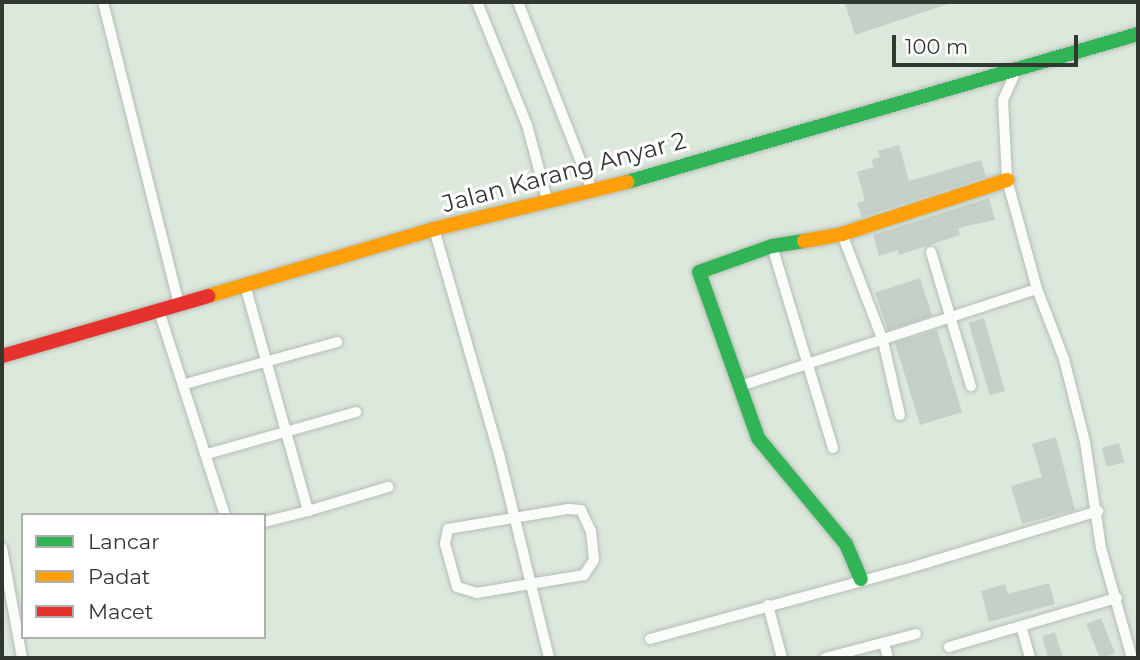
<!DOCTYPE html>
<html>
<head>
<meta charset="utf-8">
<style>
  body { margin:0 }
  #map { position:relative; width:1140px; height:660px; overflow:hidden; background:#dde8dd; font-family:Montserrat,sans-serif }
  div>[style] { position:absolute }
  .building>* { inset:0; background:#c5d0c9; transform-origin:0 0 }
  .roads { filter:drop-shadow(0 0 2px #b4bdb4) drop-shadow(0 0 2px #b4bdb4) }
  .street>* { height:10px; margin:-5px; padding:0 5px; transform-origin:5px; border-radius:5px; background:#fafcfa }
  .fast>* { height:14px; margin:-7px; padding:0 7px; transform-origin:7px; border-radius:7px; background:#30b455 }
  .slow>* { height:14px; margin:-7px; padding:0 7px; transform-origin:7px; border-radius:7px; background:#ff9f0a }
  .jam>* { height:14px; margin:-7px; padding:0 7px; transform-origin:7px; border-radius:7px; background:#e5322d }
  span { translate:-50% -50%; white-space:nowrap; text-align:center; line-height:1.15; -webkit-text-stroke:6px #fff; paint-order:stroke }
  .street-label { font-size:24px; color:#303830 }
  .frame { position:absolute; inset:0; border:4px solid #303830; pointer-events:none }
  .legend { position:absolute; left:21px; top:513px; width:245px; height:126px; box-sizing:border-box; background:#fff; border:2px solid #acafac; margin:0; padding:9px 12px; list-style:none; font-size:21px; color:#303830 }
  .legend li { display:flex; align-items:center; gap:14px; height:35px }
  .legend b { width:35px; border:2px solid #acafac }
  .scale { position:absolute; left:892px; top:35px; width:186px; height:32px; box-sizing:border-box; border:4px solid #303830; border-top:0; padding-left:9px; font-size:21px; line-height:24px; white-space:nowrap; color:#303830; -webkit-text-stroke:5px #fff; paint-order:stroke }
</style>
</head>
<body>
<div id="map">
  <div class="building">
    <i style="clip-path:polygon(854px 2px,948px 2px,948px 4px,855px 35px,845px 4px)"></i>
    <i style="clip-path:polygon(899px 145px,909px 181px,981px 160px,986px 177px,862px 217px,857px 203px,865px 201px,857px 172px,874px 167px,871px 160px,880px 157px,878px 151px)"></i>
    <i style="clip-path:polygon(989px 198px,995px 220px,958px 228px,960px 235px,899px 255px,897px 250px,879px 256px,873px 235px)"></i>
    <i style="left:920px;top:278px;width:40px;height:47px;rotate:72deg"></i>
    <i style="left:984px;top:318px;width:76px;height:16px;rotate:74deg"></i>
    <i style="left:937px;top:330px;width:86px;height:44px;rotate:73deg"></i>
    <i style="clip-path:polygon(1056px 437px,1075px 510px,1022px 524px,1011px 486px,1042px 477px,1032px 444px)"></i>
    <i style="left:1119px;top:443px;width:20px;height:18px;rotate:75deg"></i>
    <i style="clip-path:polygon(1049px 583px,1055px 604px,989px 622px,981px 591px,1005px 584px,1008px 594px)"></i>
    <i style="left:1101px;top:618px;width:38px;height:16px;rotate:68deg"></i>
    <i style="clip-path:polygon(1055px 632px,1063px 658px,1048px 658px,1042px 636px)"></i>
  </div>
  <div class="roads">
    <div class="street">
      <i style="left:103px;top:2px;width:311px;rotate:75.9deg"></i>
      <i style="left:477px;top:2px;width:133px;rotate:67.9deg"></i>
      <i style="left:527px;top:125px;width:77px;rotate:74.9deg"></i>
      <i style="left:518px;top:2px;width:204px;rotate:68.5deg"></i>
      <i style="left:1016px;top:71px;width:32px;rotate:114deg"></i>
      <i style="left:1003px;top:100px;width:80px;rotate:87.1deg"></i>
      <i style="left:1007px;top:180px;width:113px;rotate:74.6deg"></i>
      <i style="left:1037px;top:289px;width:75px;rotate:68.9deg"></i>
      <i style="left:1064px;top:359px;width:86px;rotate:75.8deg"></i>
      <i style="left:1085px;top:442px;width:107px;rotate:81.4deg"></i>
      <i style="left:1101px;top:548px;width:114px;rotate:74.3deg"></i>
      <i style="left:434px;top:229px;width:234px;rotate:73.9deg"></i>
      <i style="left:499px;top:454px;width:210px;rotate:76.2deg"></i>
      <i style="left:842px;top:234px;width:115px;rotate:69deg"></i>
      <i style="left:883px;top:341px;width:76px;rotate:77.1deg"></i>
      <i style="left:772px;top:246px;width:211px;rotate:73.2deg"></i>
      <i style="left:931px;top:252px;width:140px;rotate:73.4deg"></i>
      <i style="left:245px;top:285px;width:235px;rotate:74.4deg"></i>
      <i style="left:308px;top:511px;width:45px;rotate:166deg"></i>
      <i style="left:159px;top:311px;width:214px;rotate:72.1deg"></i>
      <i style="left:185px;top:384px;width:158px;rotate:-15.4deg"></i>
      <i style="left:740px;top:386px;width:312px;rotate:-18.1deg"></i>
      <i style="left:207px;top:454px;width:155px;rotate:-15.7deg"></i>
      <i style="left:568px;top:509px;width:13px;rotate:4deg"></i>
      <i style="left:581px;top:510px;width:23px;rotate:65deg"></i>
      <i style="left:591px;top:531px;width:29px;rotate:84deg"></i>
      <i style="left:594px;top:560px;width:18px;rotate:124deg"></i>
      <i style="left:584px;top:575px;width:109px;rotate:170.5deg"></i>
      <i style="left:477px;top:593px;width:21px;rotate:-163deg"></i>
      <i style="left:457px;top:587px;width:45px;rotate:-105.6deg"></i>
      <i style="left:445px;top:544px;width:15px;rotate:-79deg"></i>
      <i style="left:448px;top:529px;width:122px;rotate:-9.5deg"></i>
      <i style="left:308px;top:511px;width:84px;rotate:-16.7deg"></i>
      <i style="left:2px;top:548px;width:112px;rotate:79.7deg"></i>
      <i style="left:768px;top:605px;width:55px;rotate:75.2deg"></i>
      <i style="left:1021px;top:626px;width:33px;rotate:74deg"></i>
      <i style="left:650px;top:639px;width:262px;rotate:-15.3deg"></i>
      <i style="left:903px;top:570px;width:204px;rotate:-16.8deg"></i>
      <i style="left:884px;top:643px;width:16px;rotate:75deg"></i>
      <i style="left:949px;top:647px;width:175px;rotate:-16.3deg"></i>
      <i style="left:825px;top:658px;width:94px;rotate:-14.8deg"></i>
    </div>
    <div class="fast">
      <i style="left:627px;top:182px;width:532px;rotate:-16.15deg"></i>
      <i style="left:804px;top:241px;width:32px;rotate:171deg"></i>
      <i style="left:772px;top:246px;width:77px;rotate:160.4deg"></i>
      <i style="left:699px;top:272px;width:176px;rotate:70.4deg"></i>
      <i style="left:758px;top:438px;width:138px;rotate:50.3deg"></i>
      <i style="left:846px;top:544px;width:38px;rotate:67deg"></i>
    </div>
    <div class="slow">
      <i style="left:804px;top:241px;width:39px;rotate:-10deg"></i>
      <i style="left:842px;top:234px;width:174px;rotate:-18.1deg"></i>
      <i style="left:208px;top:296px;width:236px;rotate:-16.5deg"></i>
      <i style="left:434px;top:229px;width:199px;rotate:-13.7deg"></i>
    </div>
    <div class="jam">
      <i style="left:2px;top:356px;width:215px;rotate:-16.2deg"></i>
    </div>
  </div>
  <div class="street-label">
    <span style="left:564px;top:172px;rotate:-15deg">Jalan Karang Anyar 2</span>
  </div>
  <div class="frame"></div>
  <ul class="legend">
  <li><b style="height:9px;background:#30b455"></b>Lancar</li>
  <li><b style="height:9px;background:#ff9f0a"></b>Padat</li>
  <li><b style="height:9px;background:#e5322d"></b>Macet</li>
  </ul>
  <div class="scale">100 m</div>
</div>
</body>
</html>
